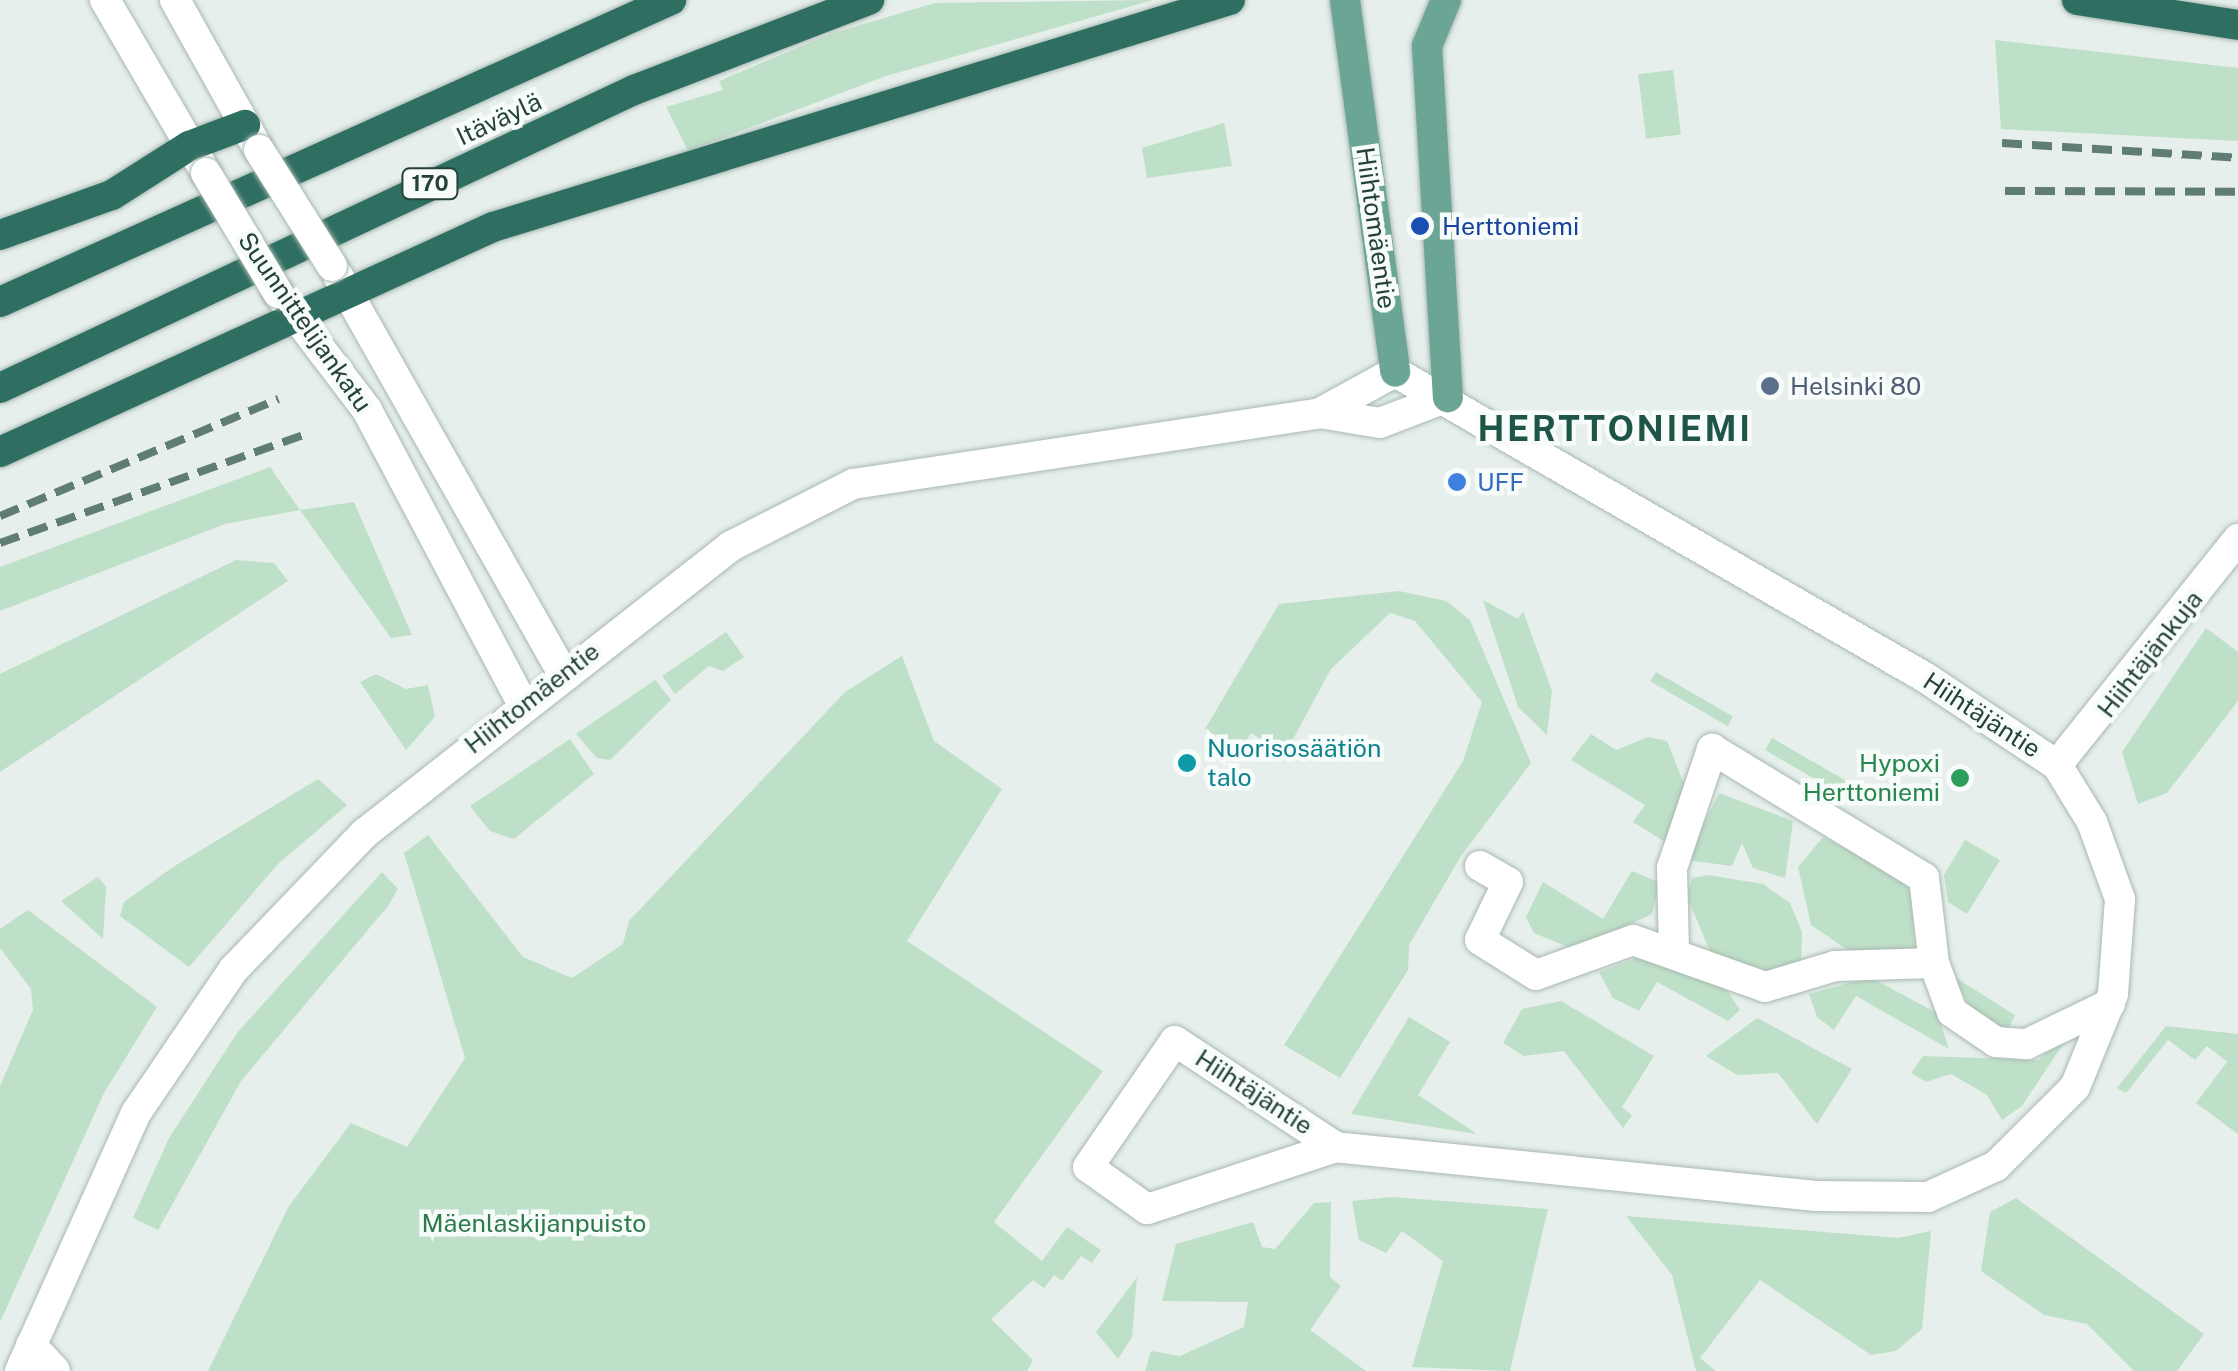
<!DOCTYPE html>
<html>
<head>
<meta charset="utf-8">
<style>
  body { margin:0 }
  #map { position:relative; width:2238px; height:1371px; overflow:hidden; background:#e6efeb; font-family:"Public Sans",sans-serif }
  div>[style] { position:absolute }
  .green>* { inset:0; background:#bfe0c8; transform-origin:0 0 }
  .roads { filter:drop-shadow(0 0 2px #a8b8b2) drop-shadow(0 0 2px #a8b8b2) }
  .minor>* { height:30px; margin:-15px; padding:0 15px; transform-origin:15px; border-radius:15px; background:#fff }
  .major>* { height:30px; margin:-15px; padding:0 15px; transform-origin:15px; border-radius:15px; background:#6aa596 }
  .highway>* { height:30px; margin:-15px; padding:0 15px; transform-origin:15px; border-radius:15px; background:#2f6f62 }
  .rail>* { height:8px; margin-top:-4px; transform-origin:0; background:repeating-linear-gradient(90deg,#5f7d75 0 20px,transparent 0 30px) }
  .bridges { filter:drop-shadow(0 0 2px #a8b8b2) drop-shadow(0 0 2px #a8b8b2) }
  .minor-bridge>* { height:30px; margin:-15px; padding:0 15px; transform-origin:15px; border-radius:15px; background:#fff }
  .dots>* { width:28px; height:28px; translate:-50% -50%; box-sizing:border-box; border:5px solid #f7fbf9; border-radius:50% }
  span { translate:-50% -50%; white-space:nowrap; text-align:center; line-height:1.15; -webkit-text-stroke:9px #f7fbf9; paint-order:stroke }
  .shield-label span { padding:2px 8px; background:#f7fbf9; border:2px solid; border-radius:8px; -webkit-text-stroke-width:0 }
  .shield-label { font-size:22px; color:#24423a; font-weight:700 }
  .street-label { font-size:25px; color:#24423a }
  .transit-label { font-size:25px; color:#164399 }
  .left { translate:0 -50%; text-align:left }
  .service-label { font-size:25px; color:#4e5e75 }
  .shop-label { font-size:25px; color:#366cbe }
  .culture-label { font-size:25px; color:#0d838f }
  .leisure-label { font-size:25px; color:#27864d }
  .right { translate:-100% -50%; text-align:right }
  .park-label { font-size:25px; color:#2d7a4b }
  .district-label { font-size:35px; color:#1f5548; font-weight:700; letter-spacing:2.5px }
</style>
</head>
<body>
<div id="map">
  <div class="green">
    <i style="clip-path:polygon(1153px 0,886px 76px,688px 151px,666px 107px,723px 90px,719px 81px,830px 34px,935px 3px)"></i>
    <i style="clip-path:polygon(1995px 40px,2238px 68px,2238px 141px,2001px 129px)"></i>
    <i style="left:1673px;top:70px;width:65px;height:35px;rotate:83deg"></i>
    <i style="clip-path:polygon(1224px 123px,1232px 166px,1147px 178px,1142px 148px)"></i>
    <i style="clip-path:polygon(270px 467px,300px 510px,354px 502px,412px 635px,391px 638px,300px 510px,225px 524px,0 611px,0 567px)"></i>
    <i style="clip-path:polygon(236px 560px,274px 563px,288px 581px,0 772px,0 674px)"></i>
    <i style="clip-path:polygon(1399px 591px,1446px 601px,1470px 620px,1531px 763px,1461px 856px,1409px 945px,1408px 970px,1340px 1078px,1284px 1045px,1463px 761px,1482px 702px,1415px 621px,1390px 613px,1331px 669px,1285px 754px,1251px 733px,1241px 750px,1205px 729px,1279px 604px)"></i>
    <i style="clip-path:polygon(1483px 600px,1518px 619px,1523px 611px,1552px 691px,1547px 735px,1518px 707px)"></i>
    <i style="clip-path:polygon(2206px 628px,2238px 652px,2238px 701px,2167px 793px,2138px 804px,2122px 752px)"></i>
    <i style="clip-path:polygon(726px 632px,744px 657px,723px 671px,709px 666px,675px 694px,662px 676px)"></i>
    <i style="clip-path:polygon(902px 656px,934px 741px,1002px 789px,907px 941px,1103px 1071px,994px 1222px,1042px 1261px,1067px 1227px,1101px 1250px,1092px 1263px,1081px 1256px,1062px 1281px,1054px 1275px,1044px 1288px,1033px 1280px,991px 1319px,1033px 1360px,1027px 1371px,208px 1371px,289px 1206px,351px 1123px,407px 1147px,465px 1058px,404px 853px,428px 835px,523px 957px,572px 978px,623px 944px,629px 921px,845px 692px)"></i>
    <i style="left:1656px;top:672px;width:89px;height:11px;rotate:30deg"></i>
    <i style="clip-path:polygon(376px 674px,406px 689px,428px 685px,435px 717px,406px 750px,360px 682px)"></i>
    <i style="clip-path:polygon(655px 680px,671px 700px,610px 760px,597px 758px,576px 734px)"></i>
    <i style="clip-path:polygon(1591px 734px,1616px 750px,1648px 737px,1667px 741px,1684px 784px,1670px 845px,1633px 822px,1645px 805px,1571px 760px)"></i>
    <i style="left:1772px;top:738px;width:101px;height:14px;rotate:30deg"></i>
    <i style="clip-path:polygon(570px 739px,594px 774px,514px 839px,490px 831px,470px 806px)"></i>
    <i style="clip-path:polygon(318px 779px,347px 805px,278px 864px,189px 967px,120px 916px,124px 902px,173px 867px)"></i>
    <i style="clip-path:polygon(1719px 793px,1793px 821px,1785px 878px,1753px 868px,1742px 843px,1732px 866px,1686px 860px)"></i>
    <i style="clip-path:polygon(1823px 837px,1899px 876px,1911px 893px,1915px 951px,1852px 953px,1811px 925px,1798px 867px)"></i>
    <i style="clip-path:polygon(1965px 840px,2000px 860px,1967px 914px,1948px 902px,1944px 875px)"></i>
    <i style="clip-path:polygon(1632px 871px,1660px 883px,1652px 914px,1575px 950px,1534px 933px,1526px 917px,1543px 882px,1603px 919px)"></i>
    <i style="clip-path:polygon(382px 872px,398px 889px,388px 906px,241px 1081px,158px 1230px,133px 1218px,169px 1138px,237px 1033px)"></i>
    <i style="clip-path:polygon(1708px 875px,1763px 884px,1790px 903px,1802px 932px,1801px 965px,1760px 974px,1712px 956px,1687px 897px,1692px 878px)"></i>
    <i style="clip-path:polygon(98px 877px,106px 887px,103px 939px,61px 901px)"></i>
    <i style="clip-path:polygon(28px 910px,157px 1007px,104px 1093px,0 1322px,0 1086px,33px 1010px,31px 989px,0 948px,0 929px)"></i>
    <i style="clip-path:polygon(1637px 958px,1722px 983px,1740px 1010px,1728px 1021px,1657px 982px,1639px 1011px,1613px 998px,1599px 972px)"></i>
    <i style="clip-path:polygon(1953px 976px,2015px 1015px,2008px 1030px,1973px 1012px)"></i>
    <i style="clip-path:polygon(1870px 977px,1937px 1013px,1949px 1049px,1856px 996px,1834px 1030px,1817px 1017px,1809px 994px)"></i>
    <i style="clip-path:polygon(1561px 1001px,1654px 1056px,1622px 1107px,1632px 1115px,1623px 1128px,1564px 1051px,1524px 1056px,1503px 1043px,1522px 1009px)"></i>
    <i style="clip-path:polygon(1409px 1017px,1450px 1042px,1418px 1095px,1477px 1134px,1351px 1114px)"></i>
    <i style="clip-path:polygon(1757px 1018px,1852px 1069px,1817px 1124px,1778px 1073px,1737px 1075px,1706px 1056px)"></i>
    <i style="clip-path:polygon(2166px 1026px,2238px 1034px,2238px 1134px,2196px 1103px,2227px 1062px,2207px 1046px,2195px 1060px,2168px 1040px,2126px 1093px,2117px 1088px)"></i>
    <i style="clip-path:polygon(2069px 1035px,2022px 1106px,2002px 1120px,1987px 1095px,1951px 1074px,1926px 1082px,1911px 1073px,1923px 1056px,2038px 1060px)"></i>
    <i style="clip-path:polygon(1392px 1197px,1548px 1209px,1510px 1371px,1412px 1367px,1443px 1261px,1402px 1231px,1386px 1253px,1359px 1240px,1352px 1201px)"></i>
    <i style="clip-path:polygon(2016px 1198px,2204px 1334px,2177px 1371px,2134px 1371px,2087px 1324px,2044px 1315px,1981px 1271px,1990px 1212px)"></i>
    <i style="clip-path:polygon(1331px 1202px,1330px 1277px,1341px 1286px,1310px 1330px,1366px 1371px,1145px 1371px,1151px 1351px,1180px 1356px,1244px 1327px,1248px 1302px,1162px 1301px,1176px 1244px,1253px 1222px,1262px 1247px,1275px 1249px,1314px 1203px)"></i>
    <i style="clip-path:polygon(1626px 1216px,1898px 1238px,1931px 1231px,1922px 1329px,1896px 1351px,1871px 1355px,1760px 1280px,1700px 1358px,1716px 1371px,1696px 1371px,1672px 1275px)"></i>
    <i style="clip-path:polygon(1137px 1277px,1132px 1337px,1118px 1359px,1096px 1332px)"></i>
  </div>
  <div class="roads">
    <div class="minor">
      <i style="left:105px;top:0;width:200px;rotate:59.7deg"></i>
      <i style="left:175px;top:0;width:168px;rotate:60.8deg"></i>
      <i style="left:337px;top:274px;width:457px;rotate:60.5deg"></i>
      <i style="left:278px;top:293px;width:147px;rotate:52.7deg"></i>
      <i style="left:367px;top:410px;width:331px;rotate:62.1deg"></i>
      <i style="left:1320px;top:413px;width:85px;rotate:-28.7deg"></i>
      <i style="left:1395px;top:372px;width:613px;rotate:29.95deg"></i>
      <i style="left:1926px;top:678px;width:157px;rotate:33.6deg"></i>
      <i style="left:2057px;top:765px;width:67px;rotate:58.4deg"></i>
      <i style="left:2092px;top:822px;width:82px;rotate:70deg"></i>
      <i style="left:2120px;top:899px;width:95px;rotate:94.2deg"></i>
      <i style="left:2113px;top:994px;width:100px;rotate:112.2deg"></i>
      <i style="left:2075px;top:1087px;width:112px;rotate:135deg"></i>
      <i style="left:1996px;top:1166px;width:75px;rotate:155.5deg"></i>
      <i style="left:1928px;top:1197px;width:112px;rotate:-179.5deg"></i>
      <i style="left:1816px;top:1196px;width:482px;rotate:-174.2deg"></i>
      <i style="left:1336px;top:1147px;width:199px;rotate:161.8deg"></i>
      <i style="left:1147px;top:1209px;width:72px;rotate:-144.6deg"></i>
      <i style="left:1088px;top:1167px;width:153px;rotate:-55.4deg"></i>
      <i style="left:1175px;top:1041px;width:193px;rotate:33.4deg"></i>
      <i style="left:2057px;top:765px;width:290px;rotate:-51.3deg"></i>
      <i style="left:1480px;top:866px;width:32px;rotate:30deg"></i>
      <i style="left:1508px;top:882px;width:64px;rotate:115.8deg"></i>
      <i style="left:1480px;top:940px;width:66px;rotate:32deg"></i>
      <i style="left:1536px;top:975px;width:103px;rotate:-19.8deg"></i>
      <i style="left:1633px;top:940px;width:140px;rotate:19.6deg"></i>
      <i style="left:1765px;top:987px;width:73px;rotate:-16.7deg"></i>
      <i style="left:1835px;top:966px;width:99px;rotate:-1.7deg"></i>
      <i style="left:1934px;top:963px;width:52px;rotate:69.8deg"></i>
      <i style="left:1952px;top:1012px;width:53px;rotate:34.3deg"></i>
      <i style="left:1996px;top:1042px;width:31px;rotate:4deg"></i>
      <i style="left:2027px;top:1044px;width:92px;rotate:-25.7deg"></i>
      <i style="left:1674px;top:950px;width:82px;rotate:-91.4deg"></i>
      <i style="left:1672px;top:868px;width:126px;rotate:-71.4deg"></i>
      <i style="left:1712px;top:749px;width:248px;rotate:31.3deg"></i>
      <i style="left:1924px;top:878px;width:86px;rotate:83.3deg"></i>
      <i style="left:31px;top:1345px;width:35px;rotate:47deg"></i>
      <i style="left:20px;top:1371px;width:283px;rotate:-65.8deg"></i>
      <i style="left:136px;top:1113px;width:174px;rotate:-55.8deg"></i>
      <i style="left:234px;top:969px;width:189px;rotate:-46.1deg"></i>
      <i style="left:365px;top:833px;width:465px;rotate:-38.1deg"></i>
      <i style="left:731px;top:546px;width:137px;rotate:-26.9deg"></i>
      <i style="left:853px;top:484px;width:472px;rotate:-8.6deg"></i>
      <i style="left:1320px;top:413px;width:61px;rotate:9.5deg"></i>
      <i style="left:1380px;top:423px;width:73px;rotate:-20.9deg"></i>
    </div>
    <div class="major">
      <i style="left:1345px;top:0;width:375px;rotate:82.3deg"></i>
      <i style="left:1446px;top:0;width:50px;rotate:112.4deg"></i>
      <i style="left:1427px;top:46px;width:352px;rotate:86.6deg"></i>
    </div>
    <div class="highway">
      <i style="left:2077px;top:0;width:163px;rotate:8.8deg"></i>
      <i style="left:0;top:235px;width:119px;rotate:-19.7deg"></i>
      <i style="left:112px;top:195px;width:91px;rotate:-32.5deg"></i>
      <i style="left:189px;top:146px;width:60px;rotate:-20.6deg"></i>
      <i style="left:0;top:302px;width:736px;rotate:-24.23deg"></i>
      <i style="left:0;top:388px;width:701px;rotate:-25.18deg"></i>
      <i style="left:634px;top:90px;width:252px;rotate:-21deg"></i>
      <i style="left:0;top:452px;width:542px;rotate:-24.53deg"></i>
      <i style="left:493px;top:227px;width:771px;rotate:-17.12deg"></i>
    </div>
  </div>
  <div class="rail">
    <i style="left:2002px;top:143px;width:236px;rotate:3.6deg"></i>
    <i style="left:2005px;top:191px;width:233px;rotate:0.2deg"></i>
    <i style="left:0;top:516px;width:302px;rotate:-22.8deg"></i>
    <i style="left:0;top:543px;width:325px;rotate:-19.6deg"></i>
  </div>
  <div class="bridges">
    <div class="minor-bridge">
      <i style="left:259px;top:150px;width:137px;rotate:57.8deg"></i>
      <i style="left:206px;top:173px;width:140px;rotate:59deg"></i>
    </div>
  </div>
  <div class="dots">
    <i style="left:1420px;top:226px;background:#1a4fb4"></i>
    <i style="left:1770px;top:386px;background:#5c6f8a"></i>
    <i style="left:1457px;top:482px;background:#3f7fe0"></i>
    <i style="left:1187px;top:763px;background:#0f9aa8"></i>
    <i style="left:1960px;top:778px;background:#2e9e5b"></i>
  </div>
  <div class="shield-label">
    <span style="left:430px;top:184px">170</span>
  </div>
  <div class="street-label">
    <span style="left:499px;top:119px;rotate:-25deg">Itäväylä</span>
    <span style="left:1376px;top:228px;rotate:82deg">Hiihtomäentie</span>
    <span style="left:305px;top:322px;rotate:55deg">Suunnittelijankatu</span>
    <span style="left:2150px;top:654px;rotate:-52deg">Hiihtäjänkuja</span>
    <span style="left:532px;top:698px;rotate:-38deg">Hiihtomäentie</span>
    <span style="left:1982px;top:715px;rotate:33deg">Hiihtäjäntie</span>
    <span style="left:1254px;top:1092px;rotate:33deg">Hiihtäjäntie</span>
  </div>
  <div class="transit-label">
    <span class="left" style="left:1442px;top:226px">Herttoniemi</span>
  </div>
  <div class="service-label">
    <span class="left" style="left:1790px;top:386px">Helsinki 80</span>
  </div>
  <div class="shop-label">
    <span class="left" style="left:1477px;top:482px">UFF</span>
  </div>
  <div class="culture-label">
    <span class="left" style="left:1207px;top:763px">Nuorisosäätiön<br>talo</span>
  </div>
  <div class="leisure-label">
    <span class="right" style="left:1940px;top:778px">Hypoxi<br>Herttoniemi</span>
  </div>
  <div class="park-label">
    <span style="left:534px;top:1223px">Mäenlaskijanpuisto</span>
  </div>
  <div class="district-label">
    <span style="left:1615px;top:429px">HERTTONIEMI</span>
  </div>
</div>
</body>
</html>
